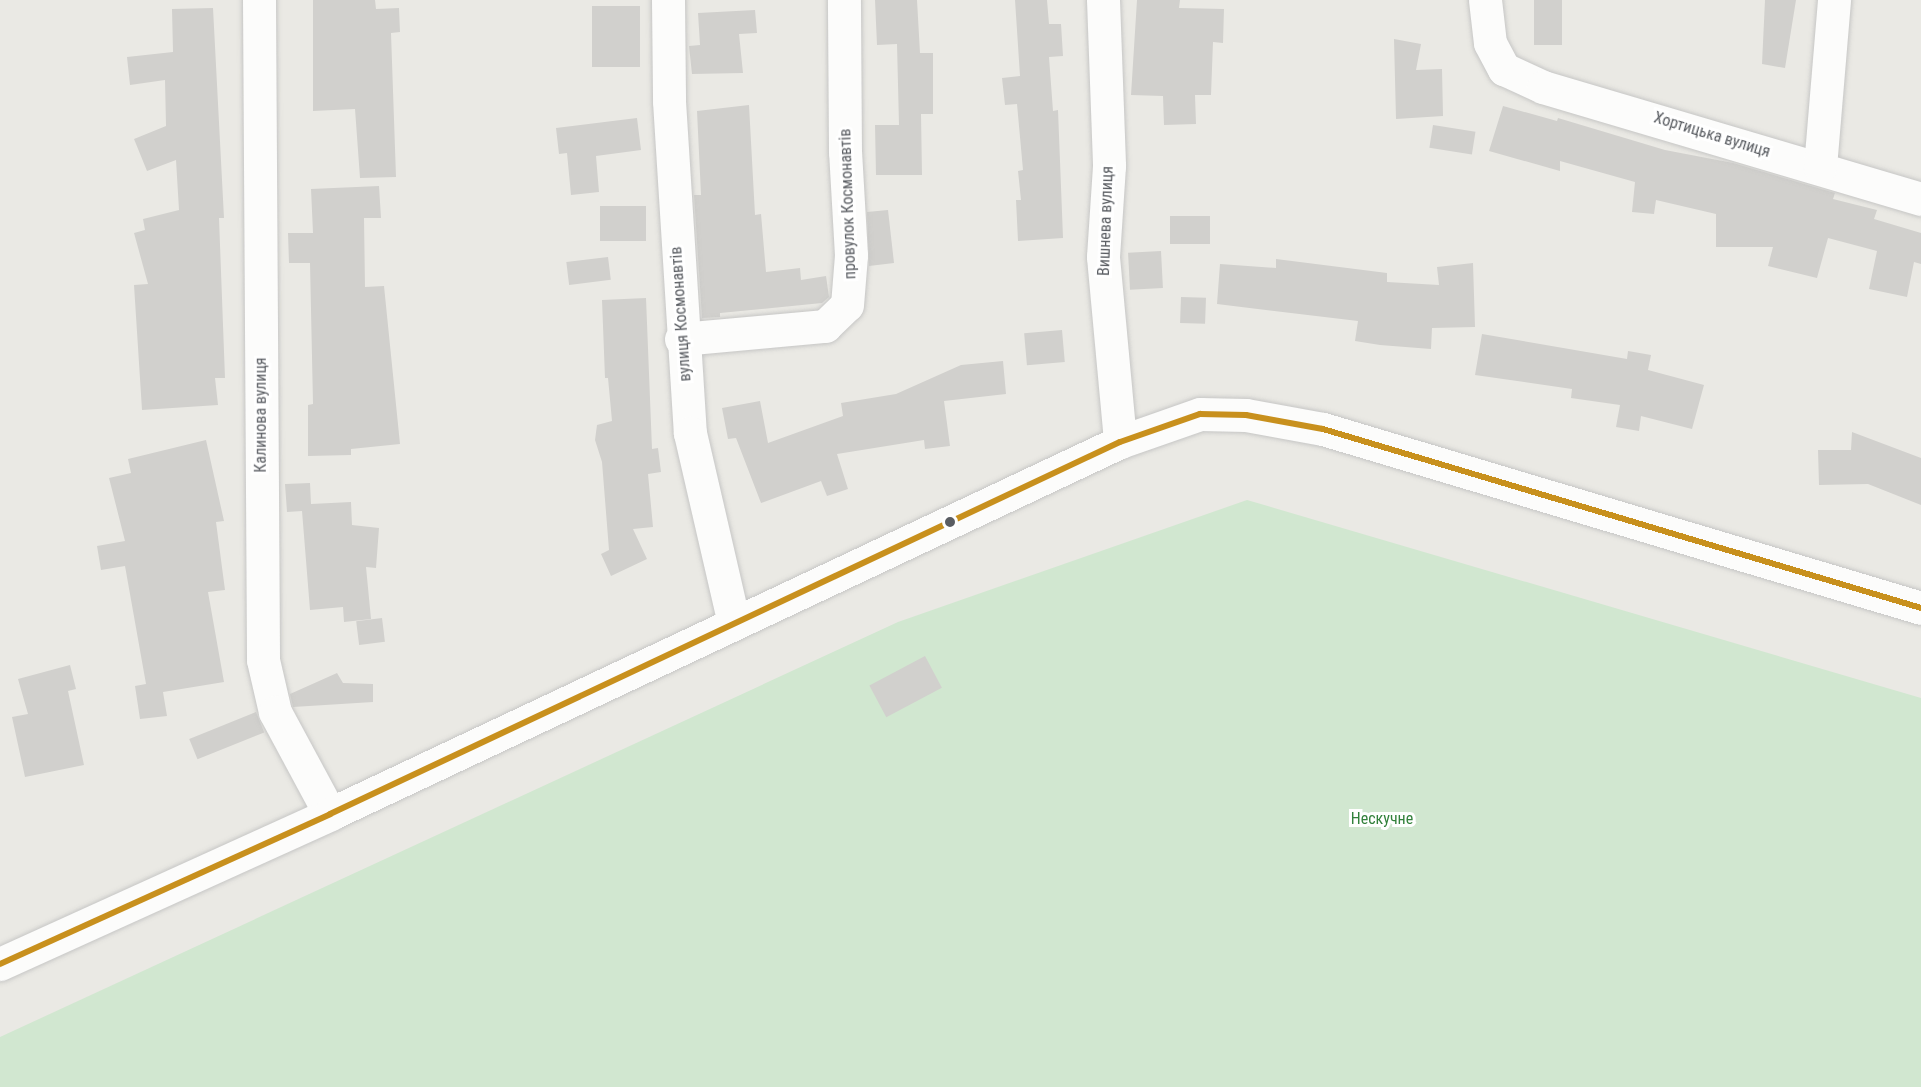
<!DOCTYPE html>
<html>
<head>
<meta charset="utf-8">
<style>
  body { margin:0 }
  #map { position:relative; width:1921px; height:1087px; overflow:hidden; background:#eae9e4; font-family:"Roboto Condensed",sans-serif }
  div>[style] { position:absolute }
  .green>* { inset:0; background:#d1e7d0 }
  .building>* { inset:0; background:#d1d0cd; transform-origin:0 0 }
  .roads { filter:drop-shadow(0 0 2px #c6c6c5) drop-shadow(0 0 2px #c6c6c5) }
  .minor>* { height:33px; margin:-16.5px; padding:0 16.5px; transform-origin:16.5px; border-radius:16.5px; background:#fcfcfb }
  .bus-1>* { height:6px; margin:-3px; padding:0 3px; transform-origin:3px; border-radius:3px; background:#c8901d }
  .dots>* { width:16px; height:16px; translate:-50% -50%; box-sizing:border-box; border:3px solid #fff; border-radius:50% }
  span { translate:-50% -50%; white-space:nowrap; text-align:center; line-height:1.15; -webkit-text-stroke:6px #fff; paint-order:stroke }
  .street-label { font-size:16px; color:#5a5d62 }
  .park-label { font-size:16px; color:#32813b }
</style>
</head>
<body>
<div id="map">
  <div class="green">
    <i style="clip-path:polygon(1247px 500px,1921px 698px,1921px 1087px,0 1087px,0 1037px,898px 622px)"></i>
  </div>
  <div class="building">
    <i style="clip-path:polygon(313px 0,375px 0,376px 9px,399px 8px,400px 32px,391px 33px,396px 177px,360px 178px,355px 109px,313px 111px)"></i>
    <i style="clip-path:polygon(875px 0,917px 0,920px 53px,933px 53px,933px 114px,921px 114px,922px 175px,876px 175px,875px 125px,899px 125px,897px 44px,877px 45px)"></i>
    <i style="clip-path:polygon(1015px 0,1047px 0,1049px 24px,1061px 24px,1063px 56px,1049px 57px,1053px 111px,1058px 110px,1063px 238px,1018px 241px,1016px 200px,1021px 200px,1018px 171px,1023px 170px,1017px 104px,1005px 105px,1002px 78px,1020px 76px)"></i>
    <i style="clip-path:polygon(1137px 0,1180px 0,1179px 8px,1224px 9px,1223px 43px,1213px 42px,1211px 95px,1195px 95px,1196px 124px,1164px 125px,1163px 96px,1131px 95px)"></i>
    <i style="left:1534px;top:0;width:28px;height:45px"></i>
    <i style="clip-path:polygon(1765px 0,1796px 0,1785px 68px,1762px 64px)"></i>
    <i style="left:592px;top:6px;width:48px;height:61px"></i>
    <i style="clip-path:polygon(213px 8px,224px 218px,219px 218px,225px 378px,215px 378px,218px 405px,142px 410px,134px 285px,148px 284px,134px 233px,145px 230px,143px 219px,179px 210px,176px 160px,147px 171px,134px 139px,166px 126px,165px 80px,130px 85px,127px 57px,173px 52px,172px 9px)"></i>
    <i style="clip-path:polygon(755px 10px,757px 33px,739px 34px,743px 73px,692px 74px,689px 46px,700px 45px,698px 13px)"></i>
    <i style="clip-path:polygon(1394px 39px,1421px 44px,1416px 70px,1442px 69px,1443px 116px,1396px 119px)"></i>
    <i style="clip-path:polygon(749px 105px,755px 215px,761px 214px,766px 272px,800px 268px,801px 280px,826px 276px,829px 297px,822px 303px,720px 313px,720px 317px,702px 318px,694px 195px,701px 195px,697px 111px)"></i>
    <i style="clip-path:polygon(1503px 106px,1557px 121px,1558px 118px,1665px 150px,1733px 163px,1835px 193px,1833px 199px,1877px 210px,1874px 219px,1921px 233px,1921px 264px,1914px 262px,1907px 297px,1869px 289px,1877px 251px,1828px 238px,1817px 278px,1768px 266px,1773px 247px,1716px 247px,1716px 214px,1656px 200px,1654px 214px,1632px 212px,1635px 182px,1560px 161px,1560px 171px,1489px 151px)"></i>
    <i style="clip-path:polygon(637px 118px,641px 150px,596px 156px,599px 192px,571px 195px,567px 153px,559px 154px,556px 128px)"></i>
    <i style="left:1433px;top:125px;width:43px;height:23px;rotate:9deg"></i>
    <i style="clip-path:polygon(379px 186px,381px 218px,364px 218px,365px 287px,384px 286px,400px 444px,351px 449px,351px 455px,308px 456px,308px 405px,313px 404px,310px 263px,289px 263px,288px 233px,313px 233px,311px 189px)"></i>
    <i style="left:646px;top:206px;width:35px;height:46px;rotate:90deg"></i>
    <i style="clip-path:polygon(888px 210px,894px 263px,869px 266px,867px 212px)"></i>
    <i style="left:1210px;top:216px;width:28px;height:40px;rotate:90deg"></i>
    <i style="left:1161px;top:251px;width:37px;height:33px;rotate:87deg"></i>
    <i style="left:608px;top:257px;width:23px;height:42px;rotate:83deg"></i>
    <i style="clip-path:polygon(1276px 259px,1387px 273px,1387px 282px,1439px 285px,1437px 267px,1473px 263px,1475px 327px,1432px 328px,1431px 349px,1380px 345px,1355px 341px,1358px 321px,1217px 304px,1220px 264px,1276px 268px)"></i>
    <i style="left:1181px;top:297px;width:25px;height:26px;rotate:2deg"></i>
    <i style="clip-path:polygon(646px 298px,652px 449px,658px 448px,661px 472px,648px 474px,653px 527px,633px 529px,647px 559px,611px 576px,601px 554px,609px 550px,602px 462px,595px 440px,597px 425px,612px 421px,608px 378px,605px 378px,602px 300px)"></i>
    <i style="left:1062px;top:330px;width:32px;height:38px;rotate:85deg"></i>
    <i style="clip-path:polygon(1482px 334px,1627px 359px,1628px 351px,1651px 355px,1648px 370px,1704px 385px,1692px 429px,1641px 416px,1639px 431px,1616px 427px,1620px 405px,1571px 398px,1572px 389px,1475px 375px)"></i>
    <i style="clip-path:polygon(1003px 361px,1006px 394px,944px 401px,950px 446px,925px 449px,924px 440px,837px 454px,848px 489px,827px 496px,821px 481px,761px 503px,736px 438px,728px 439px,722px 408px,760px 401px,768px 443px,843px 416px,841px 403px,896px 394px,961px 365px)"></i>
    <i style="clip-path:polygon(1852px 432px,1921px 458px,1921px 505px,1868px 484px,1819px 485px,1818px 450px,1851px 450px)"></i>
    <i style="clip-path:polygon(206px 440px,224px 521px,216px 522px,225px 590px,208px 592px,224px 682px,163px 692px,167px 716px,140px 719px,135px 686px,146px 684px,125px 566px,101px 570px,97px 546px,125px 541px,109px 478px,131px 473px,128px 459px)"></i>
    <i style="clip-path:polygon(310px 483px,311px 504px,351px 502px,352px 525px,379px 528px,376px 568px,366px 567px,371px 619px,344px 622px,343px 607px,310px 610px,302px 511px,287px 512px,285px 484px)"></i>
    <i style="left:382px;top:618px;width:24px;height:26px;rotate:83deg"></i>
    <i style="left:925px;top:656px;width:36px;height:63px;rotate:62deg"></i>
    <i style="clip-path:polygon(70px 665px,76px 689px,68px 691px,84px 765px,25px 777px,12px 717px,28px 714px,18px 679px)"></i>
    <i style="clip-path:polygon(337px 673px,343px 683px,373px 684px,373px 702px,293px 707px,290px 694px)"></i>
    <i style="left:256px;top:712px;width:22px;height:72px;rotate:68deg"></i>
  </div>
  <div class="roads">
    <div class="minor">
      <i style="left:259px;top:0;width:660px;rotate:89.65deg"></i>
      <i style="left:263px;top:660px;width:53px;rotate:77deg"></i>
      <i style="left:275px;top:712px;width:116px;rotate:61.7deg"></i>
      <i style="left:668px;top:0;width:101px;rotate:89.4deg"></i>
      <i style="left:669px;top:101px;width:333px;rotate:86.4deg"></i>
      <i style="left:690px;top:433px;width:195px;rotate:77deg"></i>
      <i style="left:1103px;top:0;width:166px;rotate:87.9deg"></i>
      <i style="left:1109px;top:166px;width:91px;rotate:93.8deg"></i>
      <i style="left:1103px;top:257px;width:186px;rotate:84.7deg"></i>
      <i style="left:1485px;top:0;width:43px;rotate:83.4deg"></i>
      <i style="left:1490px;top:43px;width:30px;rotate:62deg"></i>
      <i style="left:1504px;top:69px;width:43px;rotate:24.8deg"></i>
      <i style="left:1543px;top:87px;width:394px;rotate:16.5deg"></i>
      <i style="left:1820px;top:167px;width:168px;rotate:-85.2deg"></i>
      <i style="left:681px;top:339px;width:145px;rotate:-5.2deg"></i>
      <i style="left:825px;top:326px;width:30px;rotate:-44deg"></i>
      <i style="left:847px;top:305px;width:50px;rotate:-85.4deg"></i>
      <i style="left:851px;top:255px;width:103px;rotate:-93.3deg"></i>
      <i style="left:845px;top:152px;width:152px;rotate:-90.4deg"></i>
      <i style="left:0;top:964px;width:362px;rotate:-24.4deg"></i>
      <i style="left:330px;top:814px;width:873px;rotate:-25.22deg"></i>
      <i style="left:1120px;top:442px;width:85px;rotate:-19.3deg"></i>
      <i style="left:1200px;top:414px;width:46px;rotate:1.2deg"></i>
      <i style="left:1246px;top:415px;width:78px;rotate:10.3deg"></i>
      <i style="left:1323px;top:429px;width:624px;rotate:16.66deg"></i>
    </div>
  </div>
  <div class="bus-1">
    <i style="left:0;top:964px;width:362px;rotate:-24.4deg"></i>
    <i style="left:330px;top:814px;width:873px;rotate:-25.22deg"></i>
    <i style="left:1120px;top:442px;width:85px;rotate:-19.3deg"></i>
    <i style="left:1200px;top:414px;width:46px;rotate:1.2deg"></i>
    <i style="left:1246px;top:415px;width:78px;rotate:10.3deg"></i>
    <i style="left:1323px;top:429px;width:624px;rotate:16.66deg"></i>
  </div>
  <div class="dots">
    <i style="left:950px;top:522px;background:#5a5d62"></i>
  </div>
  <div class="street-label">
    <span style="left:1712px;top:135px;rotate:17deg">Хортицька вулиця</span>
    <span style="left:848px;top:204px;rotate:-92deg">провулок Космонавтів</span>
    <span style="left:1106px;top:221px;rotate:-88deg">Вишнева вулиця</span>
    <span style="left:681px;top:314px;rotate:-94deg">вулиця Космонавтів</span>
    <span style="left:261px;top:415px;rotate:-90deg">Калинова вулиця</span>
  </div>
  <div class="park-label">
    <span style="left:1382px;top:819px">Нескучне</span>
  </div>
</div>
</body>
</html>
